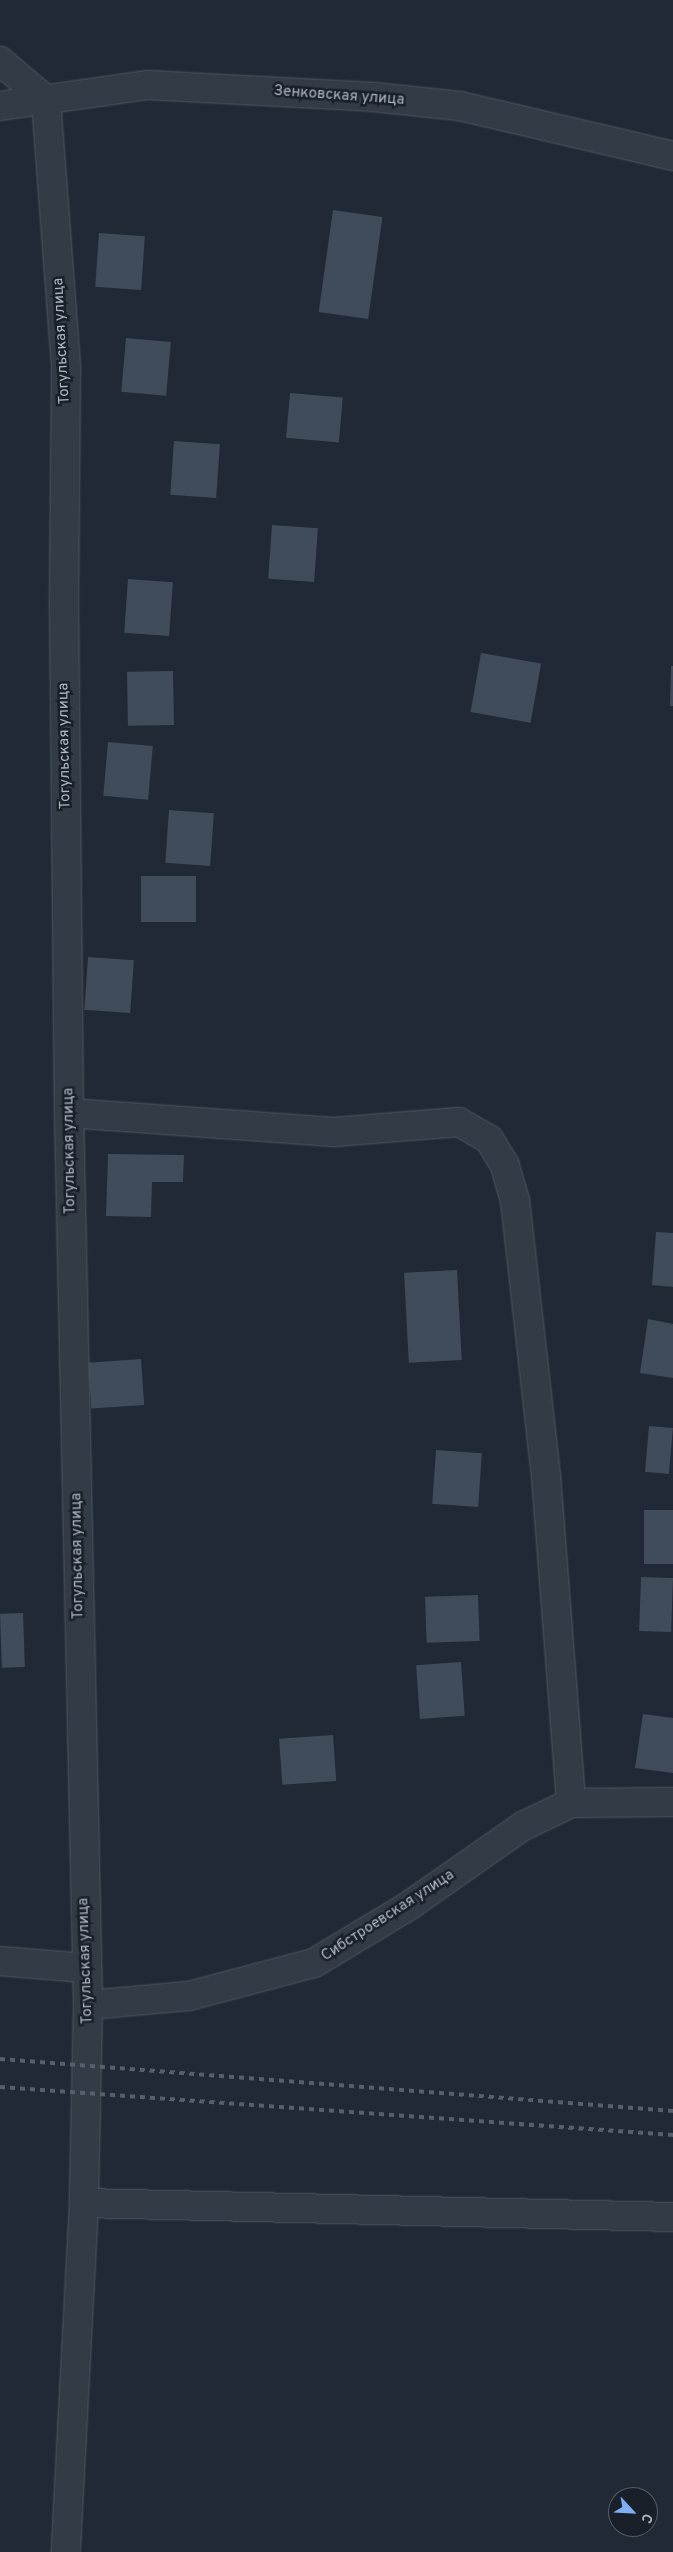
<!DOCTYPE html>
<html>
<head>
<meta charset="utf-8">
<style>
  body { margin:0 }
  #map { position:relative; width:673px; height:2552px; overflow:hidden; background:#202935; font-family:Overpass,sans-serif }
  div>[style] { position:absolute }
  .building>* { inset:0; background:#414c5a; transform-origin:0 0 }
  .roads { filter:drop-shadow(0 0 1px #505964) drop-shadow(0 0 1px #505964) }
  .minor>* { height:28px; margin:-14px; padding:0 14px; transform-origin:14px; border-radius:14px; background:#333b46 }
  .rail>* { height:4px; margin-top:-2px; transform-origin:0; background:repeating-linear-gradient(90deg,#555f6d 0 5px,transparent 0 10px) }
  span { translate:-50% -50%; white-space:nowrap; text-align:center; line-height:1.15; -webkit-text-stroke:5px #19202a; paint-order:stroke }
  .street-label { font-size:15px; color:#adb6c3 }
  .north { position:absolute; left:608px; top:2487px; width:50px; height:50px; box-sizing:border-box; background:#19202a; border:1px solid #545c67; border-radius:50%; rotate:115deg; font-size:14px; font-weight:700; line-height:20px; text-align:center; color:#adb6c3 }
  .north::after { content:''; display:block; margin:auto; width:18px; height:22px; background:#80aff5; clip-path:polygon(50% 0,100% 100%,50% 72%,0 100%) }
</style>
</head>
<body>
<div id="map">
  <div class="building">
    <i style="left:333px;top:210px;width:50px;height:103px;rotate:8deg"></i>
    <i style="left:99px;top:233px;width:46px;height:54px;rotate:4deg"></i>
    <i style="left:126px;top:338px;width:45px;height:54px;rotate:5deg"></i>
    <i style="left:290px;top:393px;width:53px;height:45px;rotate:5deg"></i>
    <i style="left:174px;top:441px;width:46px;height:54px;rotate:4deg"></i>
    <i style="left:272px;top:525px;width:46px;height:54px;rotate:4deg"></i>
    <i style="left:128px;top:579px;width:45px;height:54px;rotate:4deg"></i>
    <i style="left:481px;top:653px;width:61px;height:60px;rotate:10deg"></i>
    <i style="clip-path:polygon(671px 666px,673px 666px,673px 706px,670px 706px)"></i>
    <i style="left:173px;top:671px;width:54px;height:46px;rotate:89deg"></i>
    <i style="left:108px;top:742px;width:45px;height:54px;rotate:5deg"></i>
    <i style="left:169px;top:810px;width:45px;height:53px;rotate:4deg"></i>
    <i style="left:196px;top:876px;width:46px;height:55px;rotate:90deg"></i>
    <i style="left:88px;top:957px;width:46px;height:53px;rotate:4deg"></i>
    <i style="clip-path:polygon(108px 1154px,184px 1155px,183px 1182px,152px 1182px,151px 1217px,106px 1216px)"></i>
    <i style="clip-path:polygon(656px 1232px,673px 1233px,673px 1287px,652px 1285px)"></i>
    <i style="left:457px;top:1270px;width:90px;height:53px;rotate:87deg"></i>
    <i style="clip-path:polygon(648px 1319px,673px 1324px,673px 1378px,640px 1373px)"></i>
    <i style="left:141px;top:1359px;width:46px;height:53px;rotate:86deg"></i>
    <i style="left:649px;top:1426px;width:24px;height:46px;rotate:5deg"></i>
    <i style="left:436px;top:1450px;width:46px;height:54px;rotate:4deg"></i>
    <i style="left:644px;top:1510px;width:29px;height:54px"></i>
    <i style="left:641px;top:1577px;width:32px;height:54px;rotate:2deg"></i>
    <i style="left:478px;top:1595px;width:46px;height:53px;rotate:88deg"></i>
    <i style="left:23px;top:1613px;width:54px;height:23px;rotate:88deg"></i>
    <i style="left:461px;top:1662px;width:54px;height:45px;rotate:86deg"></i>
    <i style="clip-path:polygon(643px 1714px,673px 1718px,673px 1773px,635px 1768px)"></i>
    <i style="left:333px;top:1735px;width:46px;height:54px;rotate:86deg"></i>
  </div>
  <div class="roads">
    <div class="minor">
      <i style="left:0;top:61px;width:60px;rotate:40.3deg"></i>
      <i style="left:46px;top:100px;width:270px;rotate:85.7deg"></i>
      <i style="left:66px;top:369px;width:236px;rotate:90.5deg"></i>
      <i style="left:64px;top:605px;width:508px;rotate:89.44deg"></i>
      <i style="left:69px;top:1113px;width:892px;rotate:88.78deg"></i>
      <i style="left:88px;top:2005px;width:198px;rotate:91.2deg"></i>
      <i style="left:84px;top:2203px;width:349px;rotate:93deg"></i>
      <i style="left:0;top:106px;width:148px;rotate:-8.1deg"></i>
      <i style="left:147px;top:85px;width:227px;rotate:3deg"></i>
      <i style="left:374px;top:97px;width:86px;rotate:6deg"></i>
      <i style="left:460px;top:106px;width:219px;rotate:13.2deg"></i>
      <i style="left:69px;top:1113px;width:266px;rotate:4.1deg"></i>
      <i style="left:334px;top:1132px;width:125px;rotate:-4.6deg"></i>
      <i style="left:459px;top:1122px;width:34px;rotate:30deg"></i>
      <i style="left:489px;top:1139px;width:31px;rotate:59deg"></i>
      <i style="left:505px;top:1166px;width:35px;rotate:74deg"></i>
      <i style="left:515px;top:1200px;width:278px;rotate:83.6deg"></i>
      <i style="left:546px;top:1476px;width:328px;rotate:85.6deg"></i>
      <i style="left:0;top:1961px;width:85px;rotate:4.7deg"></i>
      <i style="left:88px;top:2005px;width:101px;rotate:-5.1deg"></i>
      <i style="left:189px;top:1996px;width:129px;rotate:-14.8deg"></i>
      <i style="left:314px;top:1963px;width:112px;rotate:-31.1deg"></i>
      <i style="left:410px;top:1905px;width:138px;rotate:-35deg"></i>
      <i style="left:523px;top:1826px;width:53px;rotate:-25.6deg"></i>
      <i style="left:571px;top:1803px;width:102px;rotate:-0.6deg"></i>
      <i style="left:84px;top:2203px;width:589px;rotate:1.36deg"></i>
    </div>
  </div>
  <div class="rail">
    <i style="left:0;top:2059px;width:675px;rotate:4.42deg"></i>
    <i style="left:0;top:2087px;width:675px;rotate:4.08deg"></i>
  </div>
  <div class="street-label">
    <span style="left:339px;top:96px;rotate:4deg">Зенковская улица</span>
    <span style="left:62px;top:341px;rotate:-93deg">Тогульская улица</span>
    <span style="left:65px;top:746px;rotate:-91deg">Тогульская улица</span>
    <span style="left:70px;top:1151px;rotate:-91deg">Тогульская улица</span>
    <span style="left:78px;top:1556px;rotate:-91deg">Тогульская улица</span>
    <span style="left:388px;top:1916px;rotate:-33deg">Сибстроевская улица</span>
    <span style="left:86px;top:1961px;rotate:-92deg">Тогульская улица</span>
  </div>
  <div class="north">С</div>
</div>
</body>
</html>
